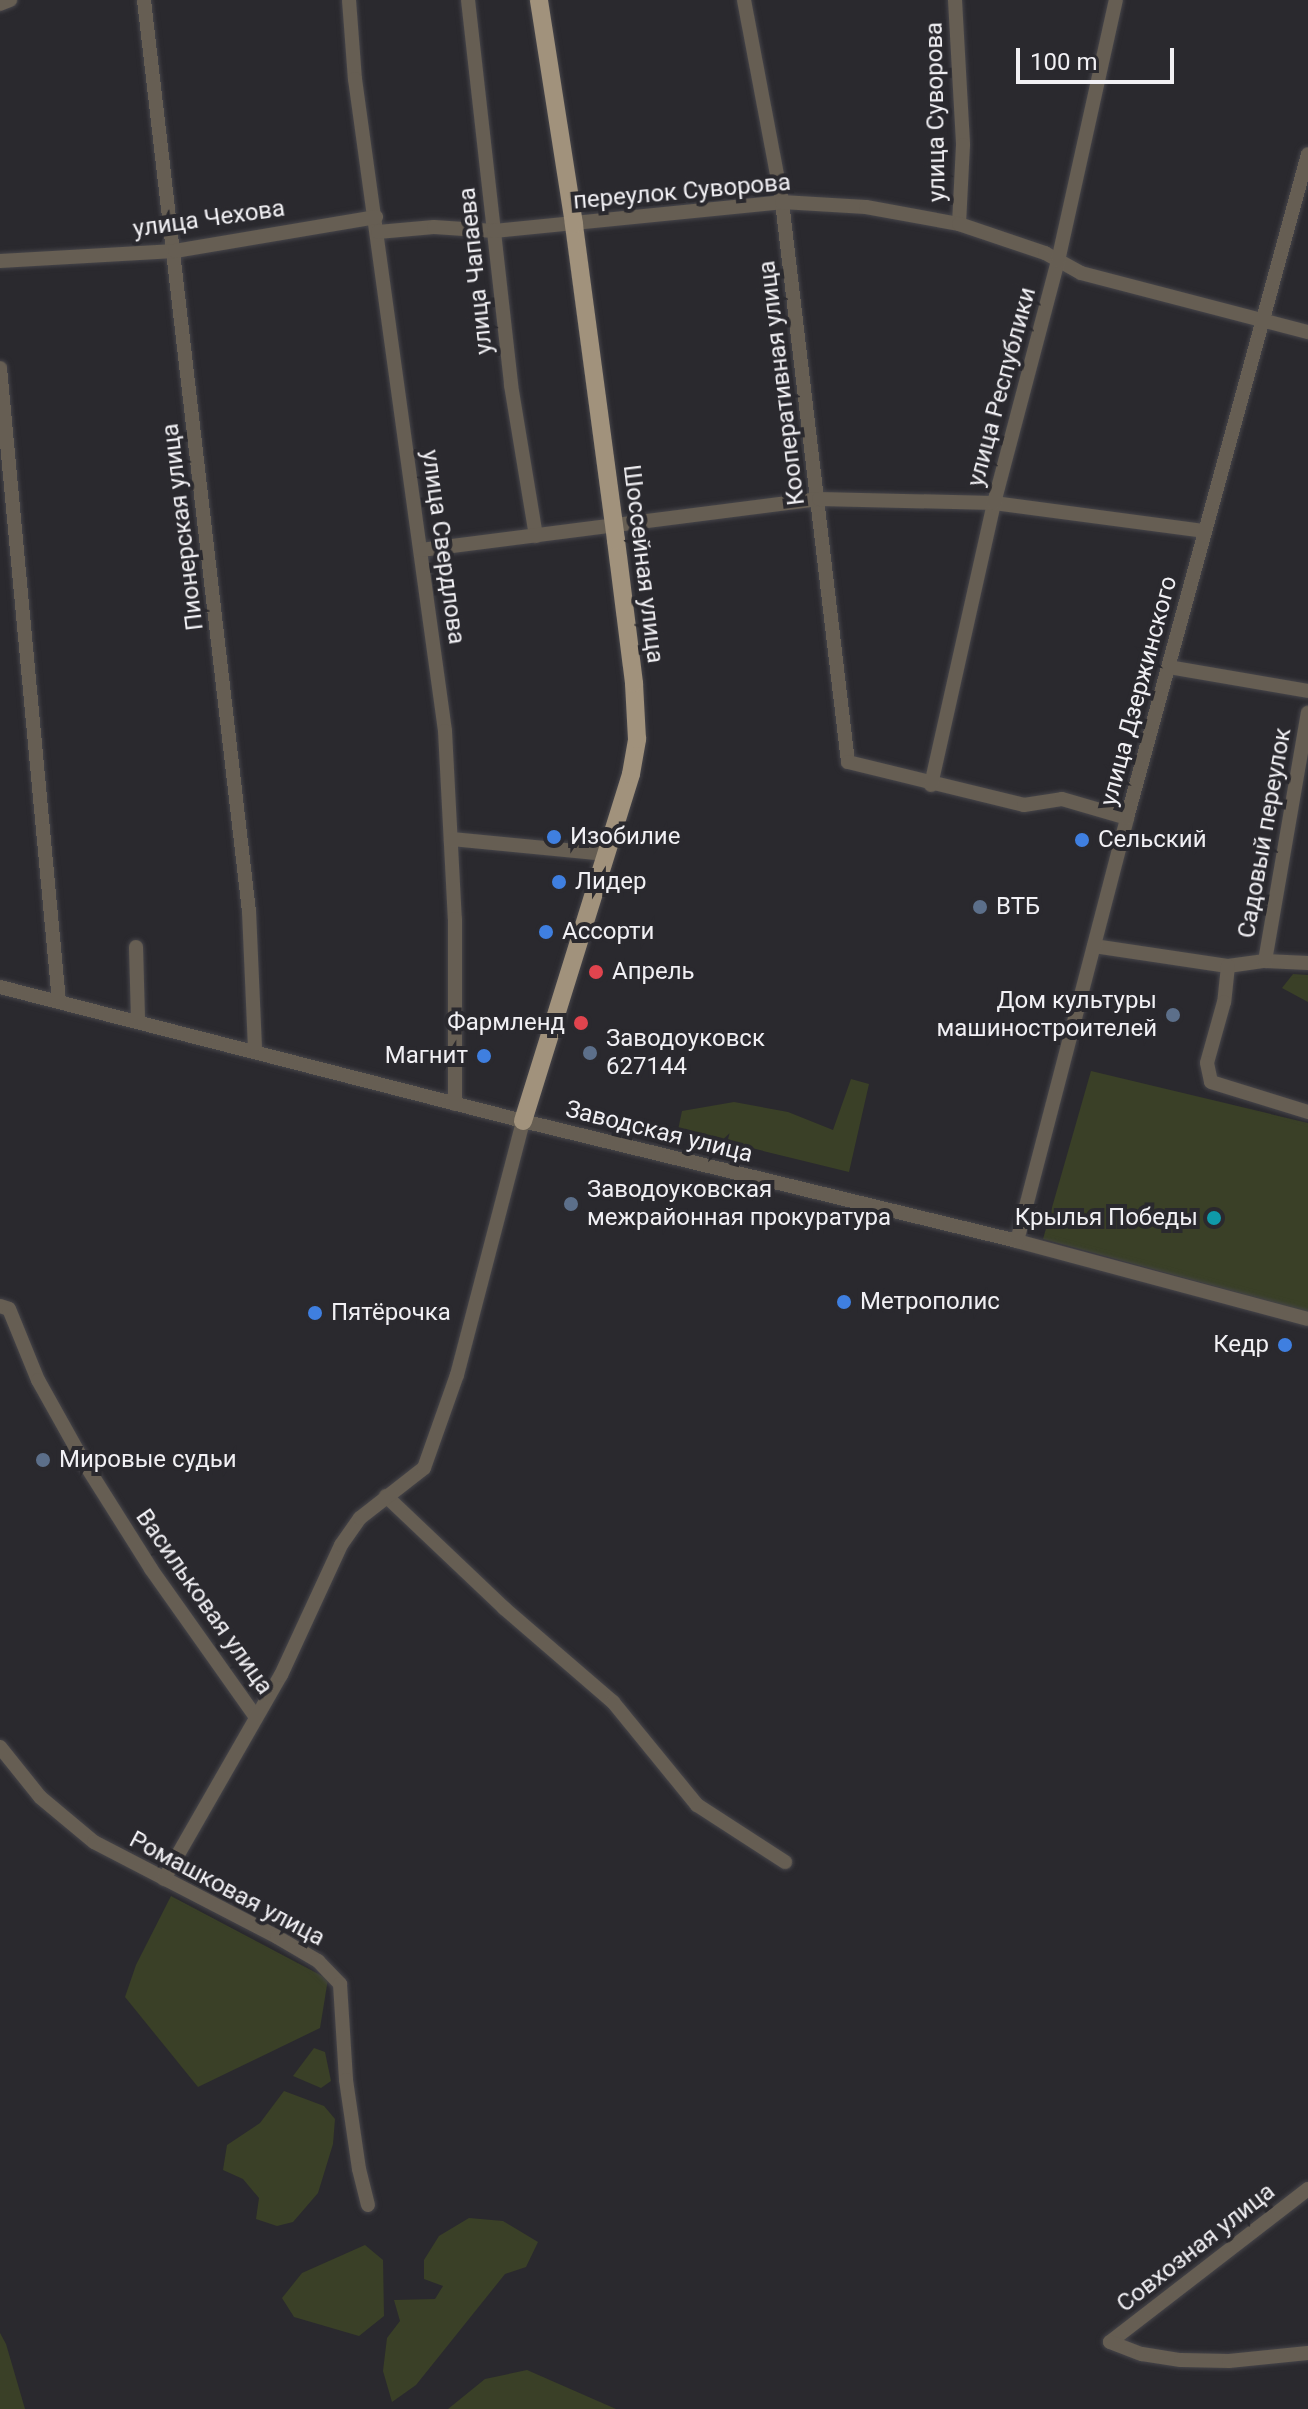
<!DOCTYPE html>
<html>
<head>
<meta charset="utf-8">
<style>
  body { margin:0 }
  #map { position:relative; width:1308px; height:2409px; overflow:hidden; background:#2a292e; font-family:Roboto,sans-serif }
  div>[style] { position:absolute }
  .green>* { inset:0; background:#3a4027 }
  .roads { filter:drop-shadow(0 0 2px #46454a) drop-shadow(0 0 2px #46454a) }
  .minor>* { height:14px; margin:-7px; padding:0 7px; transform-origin:7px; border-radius:7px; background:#665e53 }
  .major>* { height:18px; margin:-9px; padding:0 9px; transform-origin:9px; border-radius:9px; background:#a1927c }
  .dots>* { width:22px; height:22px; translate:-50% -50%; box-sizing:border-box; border:4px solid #2a292e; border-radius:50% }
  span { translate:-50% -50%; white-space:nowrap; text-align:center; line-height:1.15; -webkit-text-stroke:8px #2a292e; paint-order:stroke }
  .street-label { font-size:24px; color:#f1f0f4 }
  .poi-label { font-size:24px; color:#f1f0f4 }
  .left { translate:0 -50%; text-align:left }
  .right { translate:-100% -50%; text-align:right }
  .scale { position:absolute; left:1016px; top:48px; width:158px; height:36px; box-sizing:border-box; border:4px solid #f1f0f4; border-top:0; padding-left:10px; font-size:24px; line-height:28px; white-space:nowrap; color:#f1f0f4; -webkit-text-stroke:6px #2a292e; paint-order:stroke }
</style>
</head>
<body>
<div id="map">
  <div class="green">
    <i style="clip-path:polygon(1293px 974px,1308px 975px,1308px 1002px,1282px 988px)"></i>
    <i style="clip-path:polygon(1091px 1071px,1308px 1123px,1308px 1312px,1043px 1239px)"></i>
    <i style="clip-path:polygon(851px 1079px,869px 1084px,849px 1172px,678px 1130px,682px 1111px,734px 1102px,788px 1112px,833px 1130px)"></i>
    <i style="clip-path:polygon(171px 1896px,328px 1979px,320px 2028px,198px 2087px,125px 1997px,136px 1965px)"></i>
    <i style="clip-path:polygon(314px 2048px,325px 2052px,331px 2081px,321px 2088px,293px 2076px)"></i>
    <i style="clip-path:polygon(284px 2091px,324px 2106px,335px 2119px,333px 2144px,318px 2193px,293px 2222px,277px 2226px,256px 2219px,259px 2198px,243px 2179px,223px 2170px,227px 2145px,260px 2123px)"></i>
    <i style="clip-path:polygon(469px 2218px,503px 2221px,538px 2242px,526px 2267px,505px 2274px,416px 2385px,392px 2402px,383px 2371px,387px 2338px,400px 2321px,394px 2300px,435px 2299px,443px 2286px,424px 2279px,424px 2260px,439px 2236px)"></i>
    <i style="clip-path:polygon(365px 2245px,383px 2260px,384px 2316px,359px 2336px,294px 2317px,282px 2298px,302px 2273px)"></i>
    <i style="clip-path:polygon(0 2333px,6px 2344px,25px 2409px,0 2409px)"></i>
    <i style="clip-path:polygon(527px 2370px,616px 2409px,448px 2409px,485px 2379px)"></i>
  </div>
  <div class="roads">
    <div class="minor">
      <i style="left:144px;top:0;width:917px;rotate:83.43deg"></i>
      <i style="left:249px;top:911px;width:139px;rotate:87.5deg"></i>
      <i style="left:349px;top:0;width:79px;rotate:85.7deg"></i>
      <i style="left:355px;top:79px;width:658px;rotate:82.14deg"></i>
      <i style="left:445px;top:731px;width:188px;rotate:87deg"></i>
      <i style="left:455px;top:919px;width:185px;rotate:90deg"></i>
      <i style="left:468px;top:0;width:387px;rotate:83.6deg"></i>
      <i style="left:511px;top:385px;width:153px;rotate:80.6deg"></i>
      <i style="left:744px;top:0;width:206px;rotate:79.3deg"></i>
      <i style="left:782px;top:202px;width:564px;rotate:83.28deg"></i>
      <i style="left:848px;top:762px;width:181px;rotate:13.7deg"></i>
      <i style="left:1024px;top:805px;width:38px;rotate:-9deg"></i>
      <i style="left:1062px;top:799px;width:68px;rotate:16.3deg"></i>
      <i style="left:955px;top:0;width:145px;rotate:86.8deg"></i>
      <i style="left:963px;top:145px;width:79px;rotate:92.9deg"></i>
      <i style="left:0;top:4px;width:11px;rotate:-22deg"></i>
      <i style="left:378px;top:232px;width:56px;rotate:-5.1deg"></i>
      <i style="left:434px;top:227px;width:60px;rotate:3.8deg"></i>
      <i style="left:494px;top:231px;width:289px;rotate:-5.7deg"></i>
      <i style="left:782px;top:202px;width:84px;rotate:3.4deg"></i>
      <i style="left:866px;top:207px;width:95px;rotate:10.4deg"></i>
      <i style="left:959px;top:224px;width:91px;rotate:18.6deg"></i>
      <i style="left:1045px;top:253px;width:41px;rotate:29.1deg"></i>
      <i style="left:1081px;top:273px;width:235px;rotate:14.6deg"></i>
      <i style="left:0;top:261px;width:175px;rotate:-3.3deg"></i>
      <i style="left:175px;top:251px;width:204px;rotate:-9.6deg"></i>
      <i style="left:0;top:368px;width:636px;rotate:84.68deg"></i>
      <i style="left:421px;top:550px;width:401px;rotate:-7.3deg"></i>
      <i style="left:819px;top:499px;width:175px;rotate:1.3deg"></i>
      <i style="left:994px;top:503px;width:213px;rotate:7.6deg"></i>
      <i style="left:1169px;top:667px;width:141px;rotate:9.8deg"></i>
      <i style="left:931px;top:785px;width:289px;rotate:-77.4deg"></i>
      <i style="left:994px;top:503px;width:250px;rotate:-75.2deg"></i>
      <i style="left:1058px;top:261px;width:267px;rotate:-77.5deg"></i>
      <i style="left:451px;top:839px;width:157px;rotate:5.5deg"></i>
      <i style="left:1094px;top:946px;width:135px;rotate:8.5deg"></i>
      <i style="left:1228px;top:966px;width:37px;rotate:-8deg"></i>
      <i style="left:1265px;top:961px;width:43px;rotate:2.7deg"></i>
      <i style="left:136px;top:947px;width:73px;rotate:88.4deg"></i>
      <i style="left:1265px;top:961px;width:252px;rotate:-80.2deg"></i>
      <i style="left:1228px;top:966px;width:36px;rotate:96deg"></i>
      <i style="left:1224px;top:1002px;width:63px;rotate:105.6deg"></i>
      <i style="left:1207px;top:1063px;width:19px;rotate:78deg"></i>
      <i style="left:1211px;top:1082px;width:102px;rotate:17.2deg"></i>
      <i style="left:0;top:987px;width:540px;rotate:14.37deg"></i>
      <i style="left:523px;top:1121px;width:508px;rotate:13.65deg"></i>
      <i style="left:1017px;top:1241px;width:301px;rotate:15deg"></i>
      <i style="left:1017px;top:1241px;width:437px;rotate:-75.4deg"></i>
      <i style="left:1127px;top:818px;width:688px;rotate:-74.75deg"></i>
      <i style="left:0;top:1306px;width:9px;rotate:18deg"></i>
      <i style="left:9px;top:1309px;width:77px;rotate:67.8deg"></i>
      <i style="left:38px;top:1380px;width:96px;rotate:60.8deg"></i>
      <i style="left:85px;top:1464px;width:124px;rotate:57.8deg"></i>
      <i style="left:151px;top:1569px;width:180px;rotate:54.7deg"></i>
      <i style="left:386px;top:1496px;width:163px;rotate:43.5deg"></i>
      <i style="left:504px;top:1608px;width:144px;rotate:40.8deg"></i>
      <i style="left:613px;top:1702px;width:133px;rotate:50.8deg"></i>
      <i style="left:697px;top:1805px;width:105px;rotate:32.9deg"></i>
      <i style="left:0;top:1747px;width:64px;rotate:51.3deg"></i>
      <i style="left:40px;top:1797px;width:70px;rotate:39.8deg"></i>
      <i style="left:94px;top:1842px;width:206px;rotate:27.4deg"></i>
      <i style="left:277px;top:1937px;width:48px;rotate:30.3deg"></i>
      <i style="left:318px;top:1961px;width:32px;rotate:46deg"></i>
      <i style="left:340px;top:1984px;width:96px;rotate:86.4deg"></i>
      <i style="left:346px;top:2080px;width:90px;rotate:81.7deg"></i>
      <i style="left:359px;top:2169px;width:37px;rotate:76deg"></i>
      <i style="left:164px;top:1879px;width:235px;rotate:-60.2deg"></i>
      <i style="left:281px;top:1675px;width:143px;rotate:-65.2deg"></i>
      <i style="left:341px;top:1545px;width:33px;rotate:-55deg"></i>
      <i style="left:360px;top:1518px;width:81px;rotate:-38deg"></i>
      <i style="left:424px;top:1468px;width:99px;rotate:-70.5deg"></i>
      <i style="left:457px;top:1375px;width:262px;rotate:-75.4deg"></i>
      <i style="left:1110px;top:2342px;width:250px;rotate:-37.7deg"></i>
      <i style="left:1110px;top:2342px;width:34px;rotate:21deg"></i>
      <i style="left:1142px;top:2354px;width:39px;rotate:9deg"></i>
      <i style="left:1181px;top:2360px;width:48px;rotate:1.2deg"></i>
      <i style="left:1229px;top:2361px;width:79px;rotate:-5.8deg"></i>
    </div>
    <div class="major">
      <i style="left:523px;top:1121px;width:363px;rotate:-72.7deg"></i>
      <i style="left:631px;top:774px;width:36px;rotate:-80deg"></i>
      <i style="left:637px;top:739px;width:56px;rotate:-93.1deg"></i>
      <i style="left:634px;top:683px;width:144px;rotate:-97.2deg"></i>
      <i style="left:616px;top:540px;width:319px;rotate:-97.6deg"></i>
      <i style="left:574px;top:224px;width:227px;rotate:-98.9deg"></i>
    </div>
  </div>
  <div class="dots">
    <i style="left:554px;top:837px;background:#3f7fe0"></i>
    <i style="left:1082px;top:840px;background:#3f7fe0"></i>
    <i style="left:559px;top:882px;background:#3f7fe0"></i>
    <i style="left:980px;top:907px;background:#5c6f8a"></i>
    <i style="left:546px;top:932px;background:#3f7fe0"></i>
    <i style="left:596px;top:972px;background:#e0444e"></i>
    <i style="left:1173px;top:1015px;background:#5c6f8a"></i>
    <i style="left:581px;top:1023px;background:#e0444e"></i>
    <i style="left:590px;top:1053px;background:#5c6f8a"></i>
    <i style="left:484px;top:1056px;background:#3f7fe0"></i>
    <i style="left:571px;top:1204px;background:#5c6f8a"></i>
    <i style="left:1214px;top:1218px;background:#0f9aa8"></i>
    <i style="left:844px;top:1302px;background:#3f7fe0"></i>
    <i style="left:315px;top:1313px;background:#3f7fe0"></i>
    <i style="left:1285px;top:1345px;background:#3f7fe0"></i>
    <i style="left:43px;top:1460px;background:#5c6f8a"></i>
  </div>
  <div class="street-label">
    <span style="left:936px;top:112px;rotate:-91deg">улица Суворова</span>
    <span style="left:682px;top:192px;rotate:-5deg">переулок Суворова</span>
    <span style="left:209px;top:219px;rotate:-8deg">улица Чехова</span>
    <span style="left:476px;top:271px;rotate:-96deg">улица Чапаева</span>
    <span style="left:782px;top:383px;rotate:-97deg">Кооперативная улица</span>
    <span style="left:1002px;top:387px;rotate:-75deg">улица Республики</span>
    <span style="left:183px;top:527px;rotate:-97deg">Пионерская улица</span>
    <span style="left:443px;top:547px;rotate:82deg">улица Свердлова</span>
    <span style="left:643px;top:564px;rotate:83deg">Шоссейная улица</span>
    <span style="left:1139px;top:691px;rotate:-75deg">улица Дзержинского</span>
    <span style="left:1265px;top:833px;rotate:-80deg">Садовый переулок</span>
    <span style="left:659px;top:1132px;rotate:14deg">Заводская улица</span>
    <span style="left:204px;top:1602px;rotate:55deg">Васильковая улица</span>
    <span style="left:227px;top:1889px;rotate:28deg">Ромашковая улица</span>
    <span style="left:1196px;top:2248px;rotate:-38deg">Совхозная улица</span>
  </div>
  <div class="poi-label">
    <span class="left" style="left:570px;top:837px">Изобилие</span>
    <span class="left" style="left:1098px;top:840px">Сельский</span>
    <span class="left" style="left:575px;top:882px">Лидер</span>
    <span class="left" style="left:996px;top:907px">ВТБ</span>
    <span class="left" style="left:562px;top:932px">Ассорти</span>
    <span class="left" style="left:612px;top:972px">Апрель</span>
    <span class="right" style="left:1157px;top:1015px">Дом культуры<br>машиностроителей</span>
    <span class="right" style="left:565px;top:1023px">Фармленд</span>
    <span class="left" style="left:606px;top:1053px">Заводоуковск<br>627144</span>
    <span class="right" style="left:468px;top:1056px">Магнит</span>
    <span class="left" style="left:587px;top:1204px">Заводоуковская<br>межрайонная прокуратура</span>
    <span class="right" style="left:1198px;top:1218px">Крылья Победы</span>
    <span class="left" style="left:860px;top:1302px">Метрополис</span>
    <span class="left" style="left:331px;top:1313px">Пятёрочка</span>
    <span class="right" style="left:1269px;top:1345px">Кедр</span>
    <span class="left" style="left:59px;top:1460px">Мировые судьи</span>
  </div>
  <div class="scale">100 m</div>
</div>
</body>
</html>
